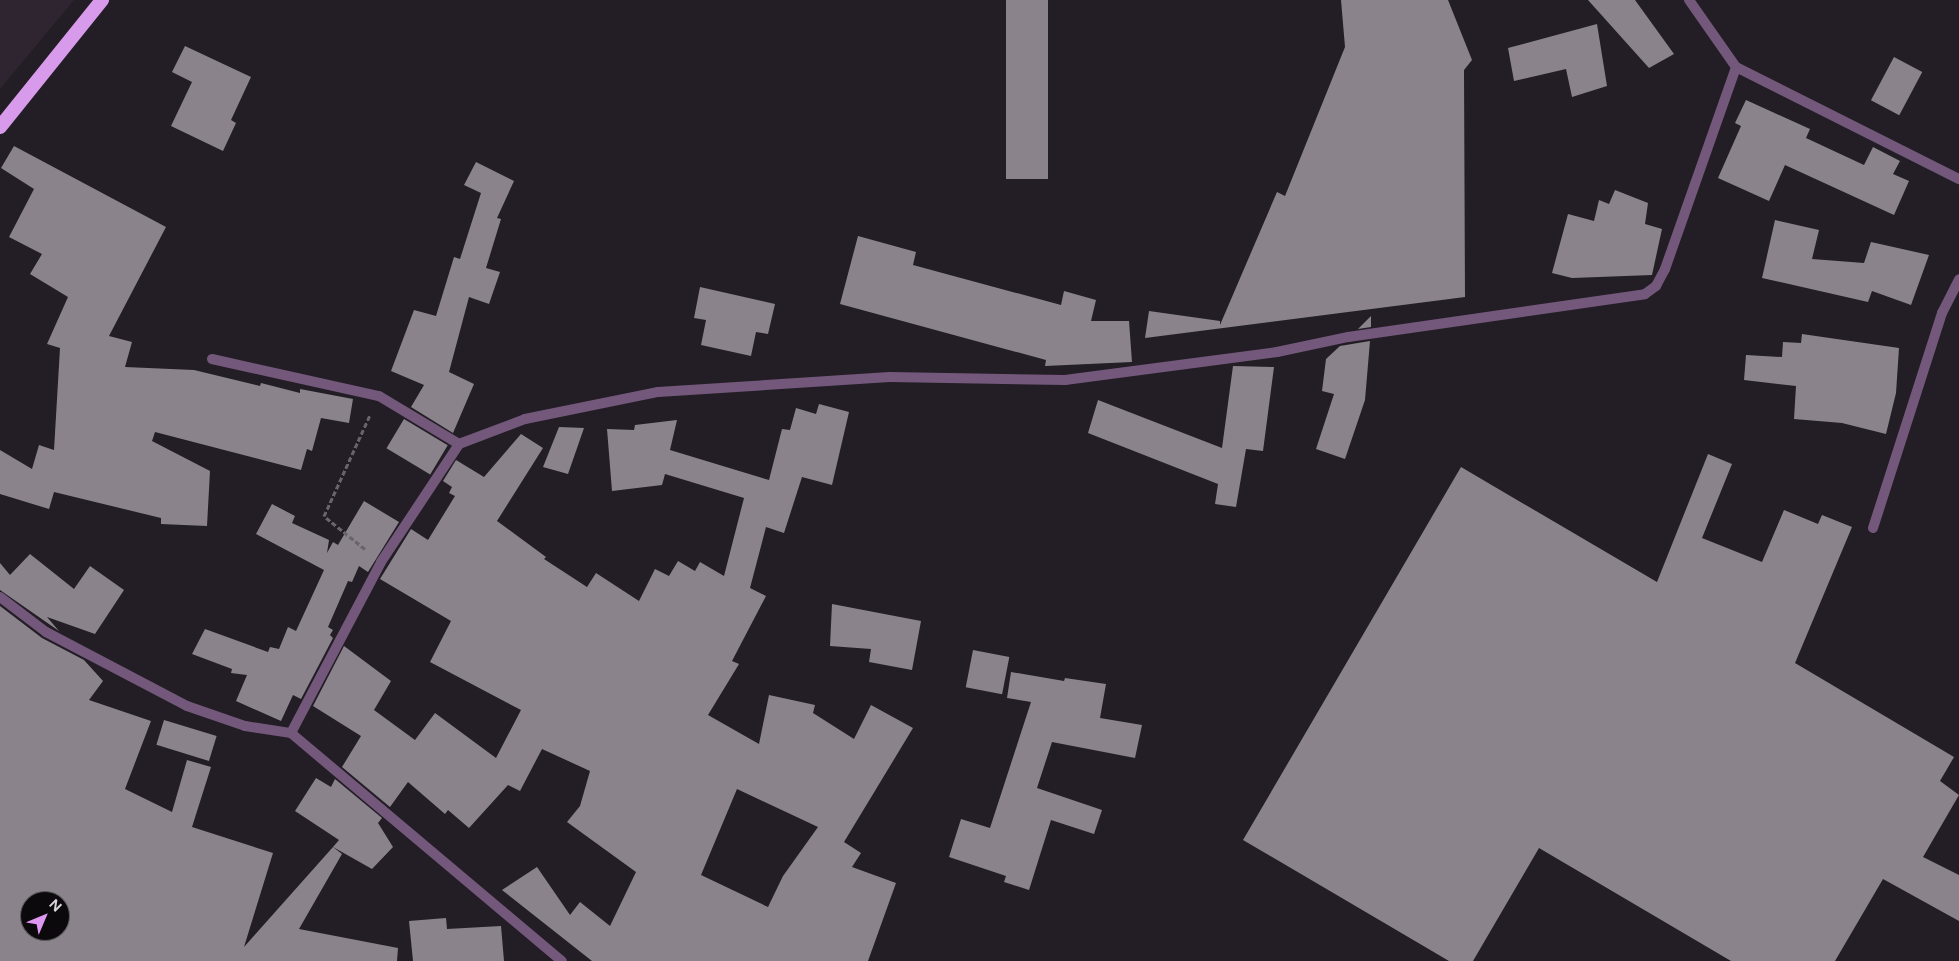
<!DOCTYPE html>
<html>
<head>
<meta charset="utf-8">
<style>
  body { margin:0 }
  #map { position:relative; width:1959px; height:961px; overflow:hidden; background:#231e25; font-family:Figtree,sans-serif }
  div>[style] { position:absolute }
  .built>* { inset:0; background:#2e2530 }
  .building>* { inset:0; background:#8a838c; transform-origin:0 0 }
  .path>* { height:3px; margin-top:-1.5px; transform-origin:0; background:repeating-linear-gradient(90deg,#69646a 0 5px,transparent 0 7.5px) }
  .service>* { height:10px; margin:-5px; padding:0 5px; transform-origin:5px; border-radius:5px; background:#73587b }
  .minor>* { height:10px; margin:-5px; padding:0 5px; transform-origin:5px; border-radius:5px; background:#73587b }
  .trunk>* { height:14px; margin:-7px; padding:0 7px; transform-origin:7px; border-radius:7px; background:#d89aea }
  span { translate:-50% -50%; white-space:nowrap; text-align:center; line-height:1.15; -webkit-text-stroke:5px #0b090c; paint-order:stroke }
  .north { position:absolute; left:20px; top:891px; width:50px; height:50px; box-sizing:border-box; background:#0b090c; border:1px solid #5d5a5e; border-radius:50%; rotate:45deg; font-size:14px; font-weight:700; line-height:20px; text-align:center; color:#d7d4d8 }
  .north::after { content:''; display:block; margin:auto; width:18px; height:22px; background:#de98f2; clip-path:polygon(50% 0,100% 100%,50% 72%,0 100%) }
</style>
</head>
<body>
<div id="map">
  <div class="built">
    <i style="clip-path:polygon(0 0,74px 0,0 89px)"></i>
  </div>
  <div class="building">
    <i style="left:1006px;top:0;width:42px;height:179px"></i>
    <i style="clip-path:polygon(1341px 0,1448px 0,1472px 60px,1464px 70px,1465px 297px,1145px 338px,1149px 311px,1220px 321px,1220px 325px,1277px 192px,1285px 196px,1345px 47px)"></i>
    <i style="clip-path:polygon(1588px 0,1635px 0,1674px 54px,1649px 68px)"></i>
    <i style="clip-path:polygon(1597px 24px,1607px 86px,1572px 97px,1566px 69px,1514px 81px,1508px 48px)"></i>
    <i style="clip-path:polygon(185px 46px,251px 77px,231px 120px,236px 123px,223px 151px,171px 126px,192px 82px,172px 72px)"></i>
    <i style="left:1894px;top:57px;width:32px;height:49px;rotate:28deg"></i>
    <i style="clip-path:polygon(1746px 100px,1810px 129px,1806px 138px,1864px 165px,1873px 147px,1900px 161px,1893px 174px,1909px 181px,1894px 215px,1785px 165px,1769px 201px,1718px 178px,1741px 126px,1735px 123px)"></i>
    <i style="clip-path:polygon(14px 146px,166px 227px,109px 336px,132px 342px,125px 367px,194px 370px,260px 386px,261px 383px,300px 393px,300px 389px,353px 399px,349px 423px,321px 418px,312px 451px,307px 449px,301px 470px,155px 432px,152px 441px,210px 471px,207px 526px,161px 524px,161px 518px,54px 492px,49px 509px,0 494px,0 450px,32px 469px,39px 445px,54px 450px,60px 348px,47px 344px,68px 297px,30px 274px,42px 254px,9px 237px,34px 189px,1px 168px)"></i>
    <i style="clip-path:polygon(476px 162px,514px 181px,497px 218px,501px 219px,486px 268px,500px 272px,489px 304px,469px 297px,449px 372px,474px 384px,453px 433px,411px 407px,424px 385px,391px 371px,414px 310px,436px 316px,454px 257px,460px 259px,481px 193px,464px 185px)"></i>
    <i style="clip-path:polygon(1615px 190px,1648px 203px,1645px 224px,1662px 229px,1652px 275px,1572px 278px,1552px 273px,1568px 214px,1594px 221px,1599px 200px,1609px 204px)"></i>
    <i style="clip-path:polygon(1775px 220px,1819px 230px,1812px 259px,1864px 263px,1871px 242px,1929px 255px,1911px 305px,1872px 291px,1868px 302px,1762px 278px)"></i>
    <i style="clip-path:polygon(858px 236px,916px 252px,913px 265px,1061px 305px,1064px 291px,1096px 300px,1091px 321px,1129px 321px,1132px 362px,1045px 366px,1046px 360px,840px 304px)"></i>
    <i style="clip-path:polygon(700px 287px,775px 304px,768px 334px,756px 332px,751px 356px,701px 345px,706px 320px,694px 318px)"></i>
    <i style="clip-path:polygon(1371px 316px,1371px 327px,1358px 329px)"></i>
    <i style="clip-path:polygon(1802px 334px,1899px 348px,1896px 393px,1886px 434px,1842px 423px,1794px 419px,1796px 386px,1744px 380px,1746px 355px,1782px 357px,1783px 342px,1801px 343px)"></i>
    <i style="clip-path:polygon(1370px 341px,1365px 400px,1345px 459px,1316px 449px,1334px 394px,1322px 391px,1326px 359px,1340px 346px)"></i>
    <i style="clip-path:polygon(1233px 366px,1274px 367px,1263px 451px,1246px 449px,1236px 507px,1215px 504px,1218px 484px,1088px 433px,1098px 400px,1222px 448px)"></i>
    <i style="clip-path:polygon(evenodd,819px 404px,849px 412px,832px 485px,802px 477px,784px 533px,766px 527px,750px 588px,766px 596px,732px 661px,739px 664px,708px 715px,759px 744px,769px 695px,815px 705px,813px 713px,854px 739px,871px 705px,913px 728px,844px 842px,861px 853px,852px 867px,896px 883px,868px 961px,592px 961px,502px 890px,537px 867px,570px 915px,580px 902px,610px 926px,636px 872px,567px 822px,580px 806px,590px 771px,542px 749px,520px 791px,508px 785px,469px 828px,448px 810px,445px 814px,408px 782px,390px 807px,342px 767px,361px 736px,313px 706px,344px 646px,391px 681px,374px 710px,415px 740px,435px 713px,496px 758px,521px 710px,430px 662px,451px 621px,380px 579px,411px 529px,428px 540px,455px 496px,449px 493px,452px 487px,443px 481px,456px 460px,484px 477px,521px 434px,543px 448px,497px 521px,546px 557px,544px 559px,587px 587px,596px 573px,639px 601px,655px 569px,669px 576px,678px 561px,695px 571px,700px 562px,724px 576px,744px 498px,665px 474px,662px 485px,612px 491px,607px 429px,634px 430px,635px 425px,677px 420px,670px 450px,769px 480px,782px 429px,790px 430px,796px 408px,816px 414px,819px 404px,737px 789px,818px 827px,783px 876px,768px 907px,701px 875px,737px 789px)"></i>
    <i style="left:404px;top:419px;width:51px;height:34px;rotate:31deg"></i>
    <i style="clip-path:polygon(559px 427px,584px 428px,568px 474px,543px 467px)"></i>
    <i style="clip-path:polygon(1708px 454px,1732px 464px,1702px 538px,1762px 562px,1784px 510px,1818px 524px,1822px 515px,1852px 527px,1795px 663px,1954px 757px,1940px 781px,1959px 795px,1923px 857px,1959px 875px,1959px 921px,1883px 879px,1835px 961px,1731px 961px,1539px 848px,1473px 961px,1449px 961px,1243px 840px,1461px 467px,1657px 582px)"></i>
    <i style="clip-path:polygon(364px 501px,399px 522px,368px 572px,359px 566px,352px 582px,348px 581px,328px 627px,333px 630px,330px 635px,333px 638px,301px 699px,293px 695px,281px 721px,236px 701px,247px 675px,231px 673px,232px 669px,192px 654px,205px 629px,268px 652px,270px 647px,279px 649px,288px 627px,296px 631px,324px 570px,256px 534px,272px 504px,295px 516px,292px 523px,329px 540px,327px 553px,333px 542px,338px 545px)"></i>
    <i style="clip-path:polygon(30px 554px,74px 589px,90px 566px,124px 590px,95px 634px,47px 617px,59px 631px,0 590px,0 563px,10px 575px)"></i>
    <i style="clip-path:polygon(832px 604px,921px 621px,912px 670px,869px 662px,871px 649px,830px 646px)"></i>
    <i style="clip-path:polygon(evenodd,0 606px,42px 638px,84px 660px,103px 681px,89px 700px,151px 721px,125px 789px,172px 812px,187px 760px,211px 767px,192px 827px,273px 853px,244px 947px,333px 847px,342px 854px,299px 929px,398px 948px,397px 961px,0 961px,0 606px,30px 901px,60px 901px,60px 931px,30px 931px,30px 901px)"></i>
    <i style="left:973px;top:650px;width:37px;height:38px;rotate:11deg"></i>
    <i style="clip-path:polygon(1011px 672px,1064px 681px,1065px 678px,1106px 684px,1100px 718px,1142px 725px,1135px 758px,1052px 742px,1037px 788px,1102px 810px,1094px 834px,1051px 820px,1029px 890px,1004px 882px,1006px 876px,949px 857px,961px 819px,990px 828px,1031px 702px,1007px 698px)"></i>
    <i style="left:164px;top:720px;width:55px;height:26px;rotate:17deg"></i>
    <i style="clip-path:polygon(316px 778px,331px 787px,335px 779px,382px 818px,378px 823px,393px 847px,372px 869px,333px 847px,339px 840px,295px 811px)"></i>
    <i style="clip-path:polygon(446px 918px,447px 929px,501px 926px,504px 961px,413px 961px,409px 921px)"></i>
  </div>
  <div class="path">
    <i style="left:365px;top:549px;width:53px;rotate:-141.2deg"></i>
    <i style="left:324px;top:516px;width:111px;rotate:-65.5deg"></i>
  </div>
  <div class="service">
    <i style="left:1873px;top:528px;width:226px;rotate:-72.2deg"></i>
    <i style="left:1942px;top:313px;width:38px;rotate:-63deg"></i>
  </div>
  <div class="minor">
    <i style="left:1689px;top:0;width:82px;rotate:55deg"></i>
    <i style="left:1736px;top:67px;width:250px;rotate:26.7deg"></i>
    <i style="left:212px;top:359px;width:171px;rotate:12.5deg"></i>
    <i style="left:379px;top:396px;width:93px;rotate:31deg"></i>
    <i style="left:0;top:597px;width:58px;rotate:37.3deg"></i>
    <i style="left:46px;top:632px;width:159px;rotate:27.7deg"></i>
    <i style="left:187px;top:706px;width:61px;rotate:19deg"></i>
    <i style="left:245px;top:726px;width:47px;rotate:8.7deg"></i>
    <i style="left:291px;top:733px;width:354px;rotate:40.1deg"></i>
    <i style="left:291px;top:733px;width:193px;rotate:-62.2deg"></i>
    <i style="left:381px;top:562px;width:141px;rotate:-56.5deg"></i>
    <i style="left:459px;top:444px;width:71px;rotate:-20.7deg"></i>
    <i style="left:525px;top:419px;width:136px;rotate:-11.5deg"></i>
    <i style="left:658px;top:392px;width:232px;rotate:-3.7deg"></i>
    <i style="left:890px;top:377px;width:175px;rotate:1deg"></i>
    <i style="left:1065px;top:380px;width:214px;rotate:-7.5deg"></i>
    <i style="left:1277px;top:352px;width:73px;rotate:-11.9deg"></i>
    <i style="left:1348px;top:337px;width:300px;rotate:-8.2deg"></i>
    <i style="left:1645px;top:294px;width:14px;rotate:-36deg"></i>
    <i style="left:1656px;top:286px;width:19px;rotate:-62deg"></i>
    <i style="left:1665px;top:269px;width:214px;rotate:-70.6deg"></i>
  </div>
  <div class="trunk">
    <i style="left:0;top:127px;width:163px;rotate:-51.2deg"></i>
  </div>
  <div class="north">N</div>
</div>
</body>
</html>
